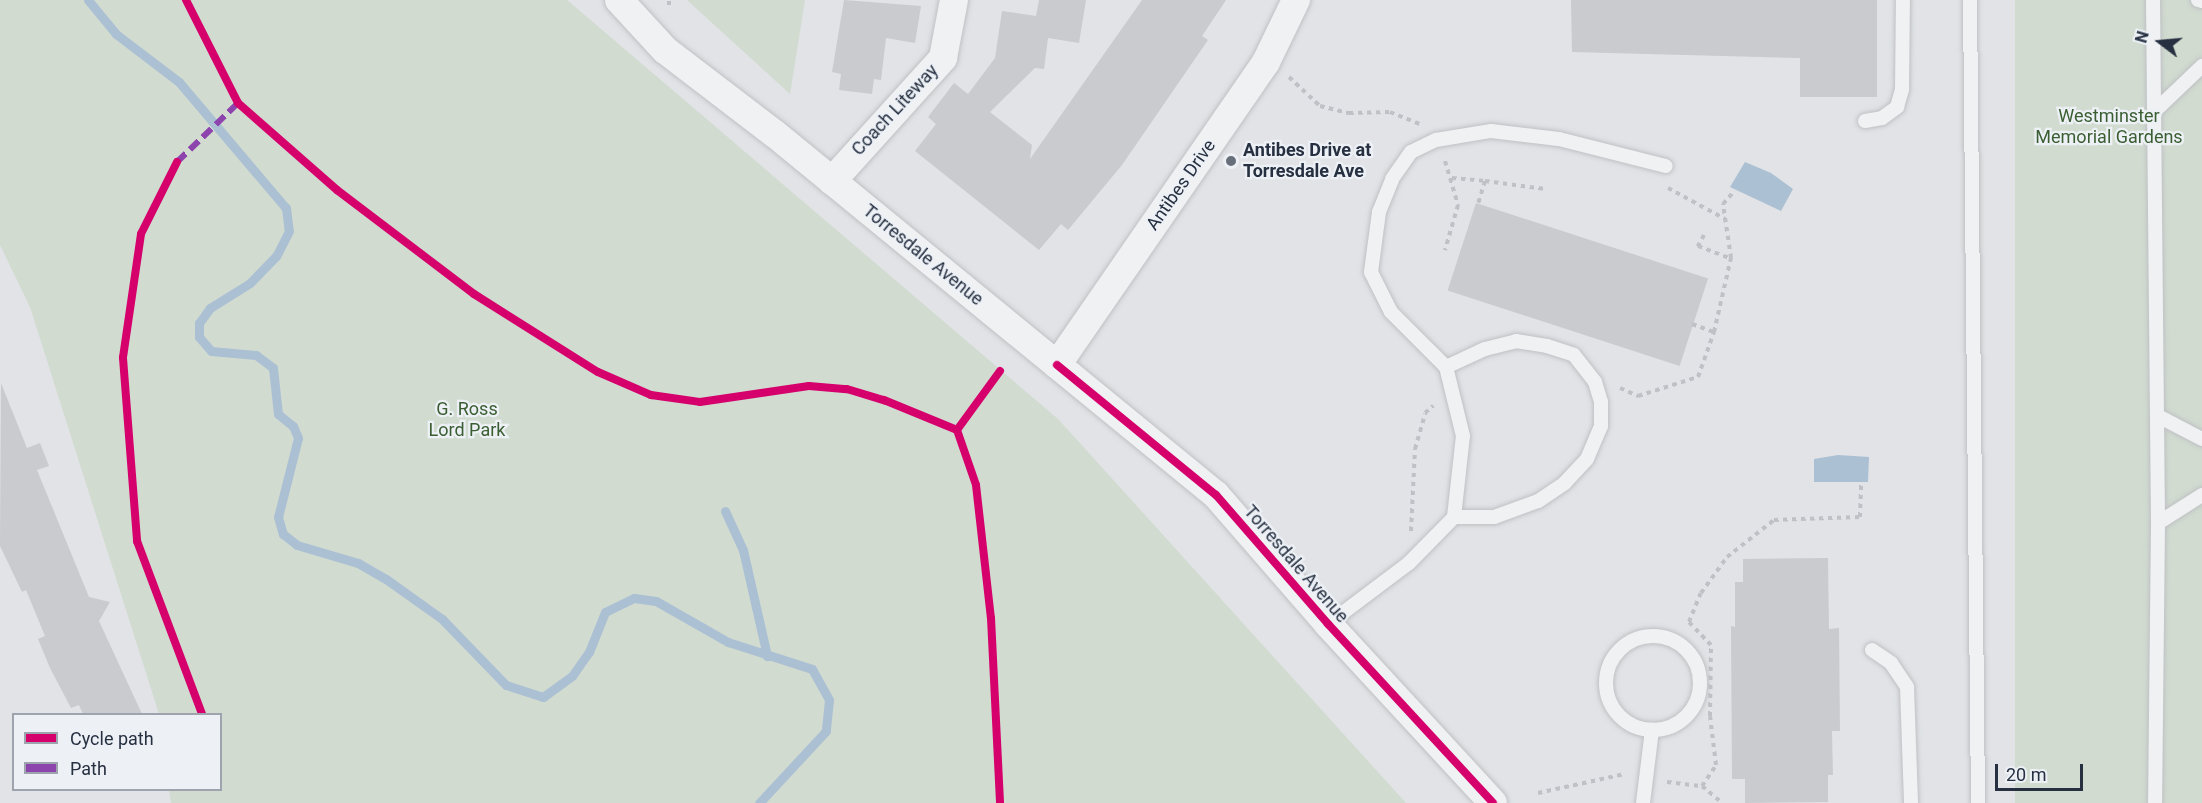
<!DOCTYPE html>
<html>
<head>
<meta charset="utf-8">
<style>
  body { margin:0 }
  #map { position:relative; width:2202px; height:803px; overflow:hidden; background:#e1e3e6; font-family:Roboto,sans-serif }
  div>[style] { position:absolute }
  .green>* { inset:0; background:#d1dbd0; transform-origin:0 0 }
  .water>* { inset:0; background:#acc0d4 }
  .stream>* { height:9px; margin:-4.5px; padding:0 4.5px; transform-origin:4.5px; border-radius:4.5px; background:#acc0d4 }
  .building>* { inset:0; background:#c9cbce; transform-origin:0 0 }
  .path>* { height:4px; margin-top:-2px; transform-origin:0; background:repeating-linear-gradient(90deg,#bfc1c6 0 4.5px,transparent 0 9px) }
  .roads { filter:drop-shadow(0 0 2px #bfc1c4) drop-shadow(0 0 2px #bfc1c4) }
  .service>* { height:14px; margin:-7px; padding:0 7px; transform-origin:7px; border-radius:7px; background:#f0f1f3 }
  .service>.ring { margin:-7px; padding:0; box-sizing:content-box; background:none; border:14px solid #f0f1f3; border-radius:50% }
  .minor>* { height:28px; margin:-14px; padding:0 14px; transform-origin:14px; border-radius:14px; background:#f0f1f3 }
  .quiet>* { height:6px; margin-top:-3px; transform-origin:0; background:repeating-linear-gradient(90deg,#8e44ad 0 12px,transparent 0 18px) }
  .cycleway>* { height:8px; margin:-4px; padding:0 4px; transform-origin:4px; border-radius:4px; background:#d6006c }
  .dots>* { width:16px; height:16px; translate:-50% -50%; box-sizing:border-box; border:3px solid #edf1f6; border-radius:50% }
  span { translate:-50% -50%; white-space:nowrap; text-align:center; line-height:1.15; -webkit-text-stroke:4.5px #edf1f6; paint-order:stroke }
  .street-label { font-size:18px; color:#263041 }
  .park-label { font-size:18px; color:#3a5e32 }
  .poi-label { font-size:18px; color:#263041; font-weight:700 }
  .left { translate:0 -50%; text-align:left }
  .legend { position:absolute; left:12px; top:713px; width:210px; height:78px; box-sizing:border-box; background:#edf1f6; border:2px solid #9da4ae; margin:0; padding:8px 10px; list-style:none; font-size:18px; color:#263041 }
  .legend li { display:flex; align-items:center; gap:12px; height:30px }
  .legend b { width:30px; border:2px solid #9da4ae }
  .north { position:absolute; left:2130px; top:12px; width:60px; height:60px; -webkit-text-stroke:4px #edf1f6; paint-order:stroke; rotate:286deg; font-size:16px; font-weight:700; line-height:24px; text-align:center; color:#263041 }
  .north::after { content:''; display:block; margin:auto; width:21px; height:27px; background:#263041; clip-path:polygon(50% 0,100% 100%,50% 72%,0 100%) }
  .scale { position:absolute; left:1995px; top:764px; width:88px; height:27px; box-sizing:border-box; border:3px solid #263041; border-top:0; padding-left:8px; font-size:18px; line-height:21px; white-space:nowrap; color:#263041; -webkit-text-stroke:4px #edf1f6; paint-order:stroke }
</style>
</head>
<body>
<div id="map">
  <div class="green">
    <i style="clip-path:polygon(0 0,567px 0,1058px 419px,1406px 803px,171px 803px,169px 790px,220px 790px,220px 714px,159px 714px,30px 307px,0 245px)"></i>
    <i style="clip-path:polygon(687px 0,805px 0,790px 94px)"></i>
    <i style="left:2015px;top:0;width:187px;height:803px"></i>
  </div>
  <div class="water">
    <i style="clip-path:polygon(1745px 162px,1771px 173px,1793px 189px,1781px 211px,1730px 187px)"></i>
    <i style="clip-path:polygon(1838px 455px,1869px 457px,1868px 482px,1814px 482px,1814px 459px)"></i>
  </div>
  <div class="stream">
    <i style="left:88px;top:0;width:44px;rotate:50.5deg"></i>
    <i style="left:116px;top:34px;width:79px;rotate:37.3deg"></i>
    <i style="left:179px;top:82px;width:165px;rotate:49.7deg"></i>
    <i style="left:286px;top:208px;width:23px;rotate:83deg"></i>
    <i style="left:289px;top:231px;width:28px;rotate:117deg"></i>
    <i style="left:276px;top:256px;width:37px;rotate:134deg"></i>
    <i style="left:250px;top:283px;width:47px;rotate:148deg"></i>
    <i style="left:210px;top:308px;width:19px;rotate:126deg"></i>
    <i style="left:199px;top:323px;width:14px;rotate:90deg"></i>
    <i style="left:199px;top:337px;width:18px;rotate:49deg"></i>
    <i style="left:211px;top:351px;width:45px;rotate:5.1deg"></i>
    <i style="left:256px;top:355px;width:21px;rotate:37deg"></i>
    <i style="left:273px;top:368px;width:46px;rotate:83.8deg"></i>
    <i style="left:278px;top:414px;width:19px;rotate:39deg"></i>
    <i style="left:293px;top:426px;width:13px;rotate:67deg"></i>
    <i style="left:298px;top:438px;width:81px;rotate:104.2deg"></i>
    <i style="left:278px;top:517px;width:18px;rotate:74deg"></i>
    <i style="left:283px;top:534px;width:18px;rotate:38deg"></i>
    <i style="left:297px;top:545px;width:64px;rotate:16.4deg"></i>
    <i style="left:358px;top:563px;width:32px;rotate:30deg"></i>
    <i style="left:386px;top:579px;width:69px;rotate:35.5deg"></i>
    <i style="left:442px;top:619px;width:92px;rotate:45.9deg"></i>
    <i style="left:506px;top:685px;width:39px;rotate:18deg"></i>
    <i style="left:543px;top:697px;width:36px;rotate:-36deg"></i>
    <i style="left:572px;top:676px;width:29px;rotate:-55deg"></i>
    <i style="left:589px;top:652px;width:43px;rotate:-68.2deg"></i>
    <i style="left:605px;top:612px;width:32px;rotate:-26deg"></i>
    <i style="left:634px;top:598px;width:22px;rotate:8deg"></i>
    <i style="left:656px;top:601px;width:83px;rotate:29.7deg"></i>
    <i style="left:728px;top:642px;width:88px;rotate:17.8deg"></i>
    <i style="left:812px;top:669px;width:35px;rotate:61deg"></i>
    <i style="left:829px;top:700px;width:31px;rotate:96deg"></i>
    <i style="left:826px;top:731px;width:98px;rotate:132.9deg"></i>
    <i style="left:725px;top:511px;width:43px;rotate:65.2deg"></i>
    <i style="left:743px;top:550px;width:109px;rotate:77.2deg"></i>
  </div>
  <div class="building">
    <i style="clip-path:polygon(844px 0,921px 6px,915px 43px,886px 38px,881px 80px,874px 79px,872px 94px,839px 90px,841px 74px,832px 72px)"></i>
    <i style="clip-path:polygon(1039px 0,1086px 0,1079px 43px,1048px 38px,1044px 69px,1035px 68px,990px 112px,1032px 145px,1030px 159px,1142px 0,1226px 0,1202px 36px,1208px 40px,1122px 165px,1068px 230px,1061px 224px,1039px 250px,915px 151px,936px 124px,928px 117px,954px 83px,968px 94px,995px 58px,1002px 11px,1036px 16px)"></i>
    <i style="clip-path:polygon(1571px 0,1877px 0,1877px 97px,1800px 97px,1800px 58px,1572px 52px)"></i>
    <i style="left:1476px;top:203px;width:244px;height:92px;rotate:18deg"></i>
    <i style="clip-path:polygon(1px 383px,27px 448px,40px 443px,49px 466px,37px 470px,89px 597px,110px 602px,99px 621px,142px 714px,83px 714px,79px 705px,71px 708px,50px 668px,38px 639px,45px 636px,26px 590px,22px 592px,0 546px)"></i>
    <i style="clip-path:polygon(1828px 558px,1829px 629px,1839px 628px,1840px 731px,1832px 731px,1833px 775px,1828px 775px,1828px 802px,1745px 803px,1745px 779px,1732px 779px,1731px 626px,1735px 627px,1735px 582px,1743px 582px,1743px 559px)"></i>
  </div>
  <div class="path">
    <i style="left:669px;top:5px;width:5px;rotate:-90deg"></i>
    <i style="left:1289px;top:77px;width:42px;rotate:43.1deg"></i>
    <i style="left:1320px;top:106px;width:30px;rotate:14deg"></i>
    <i style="left:1349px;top:113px;width:41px;rotate:-1.4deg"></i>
    <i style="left:1390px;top:112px;width:35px;rotate:22deg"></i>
    <i style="left:1445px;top:161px;width:46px;rotate:73.5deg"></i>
    <i style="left:1458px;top:205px;width:47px;rotate:106.1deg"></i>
    <i style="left:1452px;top:178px;width:33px;rotate:5deg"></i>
    <i style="left:1485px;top:181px;width:24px;rotate:107deg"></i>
    <i style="left:1485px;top:181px;width:61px;rotate:7.6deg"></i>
    <i style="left:1668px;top:188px;width:65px;rotate:28.5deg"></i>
    <i style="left:1704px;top:235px;width:13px;rotate:119deg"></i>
    <i style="left:1698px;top:246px;width:34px;rotate:21deg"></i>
    <i style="left:1692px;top:324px;width:23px;rotate:20deg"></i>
    <i style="left:1620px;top:388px;width:20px;rotate:24deg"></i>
    <i style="left:1638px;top:396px;width:63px;rotate:-17.6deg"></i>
    <i style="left:1698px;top:377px;width:48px;rotate:-70.4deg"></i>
    <i style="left:1714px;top:332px;width:76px;rotate:-77.1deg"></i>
    <i style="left:1731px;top:258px;width:55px;rotate:-98.4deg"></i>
    <i style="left:1723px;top:204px;width:18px;rotate:-49deg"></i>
    <i style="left:1411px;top:531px;width:82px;rotate:-87.2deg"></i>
    <i style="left:1415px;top:449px;width:37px;rotate:-74deg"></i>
    <i style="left:1425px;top:413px;width:11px;rotate:-41deg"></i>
    <i style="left:1667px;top:782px;width:35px;rotate:7deg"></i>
    <i style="left:1702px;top:786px;width:25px;rotate:-56deg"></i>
    <i style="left:1716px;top:765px;width:49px;rotate:-97deg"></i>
    <i style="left:1710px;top:716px;width:71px;rotate:-89.2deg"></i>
    <i style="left:1711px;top:645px;width:32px;rotate:-134deg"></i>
    <i style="left:1689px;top:622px;width:31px;rotate:-68deg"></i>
    <i style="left:1701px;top:593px;width:44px;rotate:-54.2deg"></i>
    <i style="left:1727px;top:557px;width:60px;rotate:-38.2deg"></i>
    <i style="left:1774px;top:520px;width:86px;rotate:-2deg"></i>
    <i style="left:1860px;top:517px;width:35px;rotate:-88deg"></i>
    <i style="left:1702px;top:786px;width:26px;rotate:40deg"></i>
    <i style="left:1538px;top:793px;width:89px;rotate:-12.3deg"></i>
  </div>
  <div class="roads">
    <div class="service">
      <i style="left:1970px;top:0;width:803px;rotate:89.43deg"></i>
      <i style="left:2153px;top:0;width:523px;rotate:89.45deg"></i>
      <i style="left:2158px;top:523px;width:280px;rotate:90.6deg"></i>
      <i style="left:2198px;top:0;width:4px;rotate:14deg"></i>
      <i style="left:2156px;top:110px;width:64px;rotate:-43.7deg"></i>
      <i style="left:1865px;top:121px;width:17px;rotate:-10deg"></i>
      <i style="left:1882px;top:118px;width:19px;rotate:-36deg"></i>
      <i style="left:1897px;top:107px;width:19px;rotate:-74deg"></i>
      <i style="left:1902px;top:89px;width:89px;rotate:-89.4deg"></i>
      <i style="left:1446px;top:367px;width:43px;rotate:-24.8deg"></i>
      <i style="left:1485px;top:349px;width:32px;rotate:-14deg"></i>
      <i style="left:1516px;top:341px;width:31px;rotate:9deg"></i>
      <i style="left:1547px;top:346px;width:28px;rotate:18deg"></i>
      <i style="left:1574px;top:355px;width:34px;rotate:52deg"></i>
      <i style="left:1595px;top:382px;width:21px;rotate:73deg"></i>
      <i style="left:1601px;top:402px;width:24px;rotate:90deg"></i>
      <i style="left:1601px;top:426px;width:36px;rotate:113deg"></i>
      <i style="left:1587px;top:459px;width:33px;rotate:133deg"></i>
      <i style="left:1565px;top:483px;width:32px;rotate:146deg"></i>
      <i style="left:1538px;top:501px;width:47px;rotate:160deg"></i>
      <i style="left:1494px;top:517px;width:40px;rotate:180deg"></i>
      <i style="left:2158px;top:416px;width:50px;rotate:27.6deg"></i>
      <i style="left:2158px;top:523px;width:52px;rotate:-32.5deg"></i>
      <i style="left:1328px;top:624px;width:101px;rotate:-37deg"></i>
      <i style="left:1409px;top:563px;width:64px;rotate:-45.6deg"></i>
      <i style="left:1454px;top:517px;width:81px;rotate:-83.7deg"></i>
      <i style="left:1463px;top:436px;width:71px;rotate:-103.8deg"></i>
      <i style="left:1446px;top:367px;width:78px;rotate:-135deg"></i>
      <i style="left:1391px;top:312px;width:45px;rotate:-116.6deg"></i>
      <i style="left:1371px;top:272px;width:61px;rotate:-82.4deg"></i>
      <i style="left:1379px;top:212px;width:35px;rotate:-68deg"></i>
      <i style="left:1392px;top:179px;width:33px;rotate:-55deg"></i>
      <i style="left:1411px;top:152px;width:28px;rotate:-26deg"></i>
      <i style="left:1436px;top:140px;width:56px;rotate:-9.3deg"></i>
      <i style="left:1491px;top:131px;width:68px;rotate:6.7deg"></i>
      <i style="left:1559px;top:139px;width:110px;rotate:14.2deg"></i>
      <i class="ring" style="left:1606px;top:636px;width:80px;height:80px"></i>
      <i style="left:1872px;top:650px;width:23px;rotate:34deg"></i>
      <i style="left:1891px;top:663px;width:29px;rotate:56deg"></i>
      <i style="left:1907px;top:687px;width:116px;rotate:88deg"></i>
      <i style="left:1643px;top:803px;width:74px;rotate:-83deg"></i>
    </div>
    <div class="minor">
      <i style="left:619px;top:0;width:68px;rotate:47.4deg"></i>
      <i style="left:665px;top:50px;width:138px;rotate:37.4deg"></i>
      <i style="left:775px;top:134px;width:570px;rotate:39.3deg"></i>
      <i style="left:1216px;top:495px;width:171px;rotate:49deg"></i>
      <i style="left:1328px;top:624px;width:243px;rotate:47.3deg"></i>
      <i style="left:832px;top:181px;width:166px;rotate:-47.9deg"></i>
      <i style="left:943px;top:58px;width:59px;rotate:-79.3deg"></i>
      <i style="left:1057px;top:365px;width:368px;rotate:-55.4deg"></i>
      <i style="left:1266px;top:62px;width:69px;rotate:-64.2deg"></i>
    </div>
  </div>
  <div class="quiet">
    <i style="left:177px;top:162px;width:85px;rotate:-44deg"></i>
  </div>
  <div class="cycleway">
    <i style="left:186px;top:0;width:115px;rotate:63.2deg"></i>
    <i style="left:238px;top:103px;width:132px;rotate:41.3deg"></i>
    <i style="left:337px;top:190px;width:172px;rotate:37.2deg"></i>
    <i style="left:474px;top:294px;width:146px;rotate:32.2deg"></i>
    <i style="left:598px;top:372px;width:58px;rotate:23.5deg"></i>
    <i style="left:651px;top:395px;width:49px;rotate:8.1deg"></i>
    <i style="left:700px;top:402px;width:110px;rotate:-8.4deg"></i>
    <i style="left:809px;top:386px;width:38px;rotate:5deg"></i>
    <i style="left:847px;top:389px;width:39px;rotate:17deg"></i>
    <i style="left:884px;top:400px;width:79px;rotate:22.3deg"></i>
    <i style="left:177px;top:162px;width:80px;rotate:116.6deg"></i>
    <i style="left:141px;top:234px;width:125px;rotate:98.3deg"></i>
    <i style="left:123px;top:358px;width:184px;rotate:85.6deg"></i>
    <i style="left:137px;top:541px;width:185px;rotate:69.4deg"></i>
    <i style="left:1057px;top:365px;width:205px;rotate:39.3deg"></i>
    <i style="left:1216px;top:495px;width:171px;rotate:49deg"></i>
    <i style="left:1328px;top:624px;width:243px;rotate:47.3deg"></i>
    <i style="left:1000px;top:371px;width:73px;rotate:126.1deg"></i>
    <i style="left:957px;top:430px;width:58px;rotate:70.9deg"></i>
    <i style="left:976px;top:485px;width:134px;rotate:83.6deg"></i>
    <i style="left:991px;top:618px;width:185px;rotate:87.2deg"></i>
  </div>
  <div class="dots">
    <i style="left:1231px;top:161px;background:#676f7b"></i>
  </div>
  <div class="street-label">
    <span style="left:895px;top:110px;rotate:-47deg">Coach Liteway</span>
    <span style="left:1181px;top:185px;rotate:-55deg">Antibes Drive</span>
    <span style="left:923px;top:255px;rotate:39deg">Torresdale Avenue</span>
    <span style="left:1296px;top:564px;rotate:49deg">Torresdale Avenue</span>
  </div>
  <div class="park-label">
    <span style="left:2109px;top:127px">Westminster<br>Memorial Gardens</span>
    <span style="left:467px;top:420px">G. Ross<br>Lord Park</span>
  </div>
  <div class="poi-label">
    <span class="left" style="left:1243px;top:161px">Antibes Drive at<br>Torresdale Ave</span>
  </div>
  <ul class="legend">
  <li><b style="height:8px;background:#d6006c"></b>Cycle path</li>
  <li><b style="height:8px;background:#8e44ad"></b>Path</li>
  </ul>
  <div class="north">N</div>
  <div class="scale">20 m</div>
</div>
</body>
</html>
